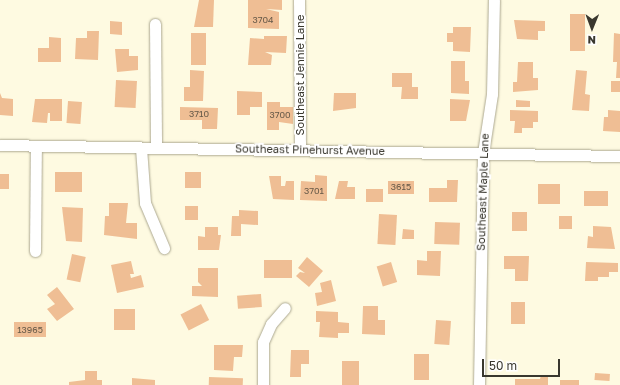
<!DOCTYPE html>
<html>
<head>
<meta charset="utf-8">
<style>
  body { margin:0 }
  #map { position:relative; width:620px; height:385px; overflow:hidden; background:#fefae1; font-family:"Golos Text",sans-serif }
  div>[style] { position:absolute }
  .building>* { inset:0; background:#efbe94; transform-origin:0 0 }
  .roads { filter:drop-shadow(0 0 1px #aca891) drop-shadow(0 0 1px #aca891) }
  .minor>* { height:11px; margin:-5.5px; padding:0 5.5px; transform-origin:5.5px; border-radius:5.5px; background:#fff }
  span { translate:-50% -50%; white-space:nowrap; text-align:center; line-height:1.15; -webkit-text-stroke:4px #fff; paint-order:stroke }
  .number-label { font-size:9px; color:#665948 }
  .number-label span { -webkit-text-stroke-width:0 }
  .street-label { font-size:11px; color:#39372e }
  .north { position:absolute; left:572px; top:8px; width:40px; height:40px; -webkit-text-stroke:3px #fff; paint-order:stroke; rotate:181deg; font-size:11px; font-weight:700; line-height:16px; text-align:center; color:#39372e }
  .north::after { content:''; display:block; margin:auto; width:14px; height:18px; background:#39372e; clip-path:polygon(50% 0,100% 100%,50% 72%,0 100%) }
  .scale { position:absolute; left:482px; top:359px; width:78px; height:18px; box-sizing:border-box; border:2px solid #39372e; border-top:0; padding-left:5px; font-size:12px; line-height:14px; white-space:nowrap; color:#39372e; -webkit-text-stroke:3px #fff; paint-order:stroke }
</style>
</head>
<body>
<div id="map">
  <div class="building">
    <i style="clip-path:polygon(199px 0,214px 0,213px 27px,194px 27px)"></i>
    <i style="clip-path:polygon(248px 0,282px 0,282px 10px,266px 9px,279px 12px,279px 29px,248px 28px)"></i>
    <i style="left:570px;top:14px;width:15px;height:37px"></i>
    <i style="clip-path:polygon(514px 20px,545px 21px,545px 31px,538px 31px,538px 40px,517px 39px)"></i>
    <i style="clip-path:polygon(110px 21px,122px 22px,122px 35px,110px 34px)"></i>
    <i style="clip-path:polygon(453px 27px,471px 27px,470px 52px,453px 51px,453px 42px,447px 42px,447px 33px,453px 33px)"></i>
    <i style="clip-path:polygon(87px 31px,99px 31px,98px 60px,75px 59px,76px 38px,87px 38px)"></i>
    <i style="left:191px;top:33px;width:15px;height:32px"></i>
    <i style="clip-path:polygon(614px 33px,620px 34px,620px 78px,616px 78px,617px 62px,613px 62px)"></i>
    <i style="clip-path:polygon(264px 36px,287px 36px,286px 53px,265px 52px,272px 55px,271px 65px,248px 65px,250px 38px,264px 39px)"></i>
    <i style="clip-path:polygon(49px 37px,61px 38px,61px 62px,38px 62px,38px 48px,49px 48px)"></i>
    <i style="clip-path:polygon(115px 49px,129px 49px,129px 56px,138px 56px,138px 70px,117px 72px)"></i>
    <i style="clip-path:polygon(451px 61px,465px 61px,465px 81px,469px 81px,469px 94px,451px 93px)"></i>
    <i style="clip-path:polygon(518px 62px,533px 62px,533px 78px,538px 78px,538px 90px,513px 92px,513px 82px,517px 82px)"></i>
    <i style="clip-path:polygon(190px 70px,204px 71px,203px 101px,184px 101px,184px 87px,190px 87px)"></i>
    <i style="clip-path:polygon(576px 70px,587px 71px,585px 94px,590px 95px,589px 111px,572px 110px)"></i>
    <i style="clip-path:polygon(392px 73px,412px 73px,412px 87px,418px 87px,418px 99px,401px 99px,402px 87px,392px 87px)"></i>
    <i style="left:116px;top:80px;width:21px;height:27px;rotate:3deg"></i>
    <i style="left:611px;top:81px;width:9px;height:11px"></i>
    <i style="clip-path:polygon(237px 91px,262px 92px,262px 107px,250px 107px,250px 115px,237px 115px)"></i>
    <i style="clip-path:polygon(0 93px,2px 98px,13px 99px,13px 116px,0 115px)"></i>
    <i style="clip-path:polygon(334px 93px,356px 93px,356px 108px,333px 111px)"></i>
    <i style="clip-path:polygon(35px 99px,62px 99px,62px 121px,50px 121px,50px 113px,48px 113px,47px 123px,32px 122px)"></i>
    <i style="clip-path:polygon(450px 99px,470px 100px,466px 121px,450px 121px)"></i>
    <i style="clip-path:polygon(516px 100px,530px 101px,530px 107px,516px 107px)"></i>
    <i style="left:68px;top:101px;width:14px;height:22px;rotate:4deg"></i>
    <i style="clip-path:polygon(267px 102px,280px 102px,280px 107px,293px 107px,293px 124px,279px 122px,279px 130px,267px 130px)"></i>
    <i style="clip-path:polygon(180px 107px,218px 108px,217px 129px,202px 129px,202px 120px,180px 120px)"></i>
    <i style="clip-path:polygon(510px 110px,538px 111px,538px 122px,533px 122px,533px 128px,522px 128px,522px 133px,514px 133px,515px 121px,510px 121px)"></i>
    <i style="clip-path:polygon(608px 110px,620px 111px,620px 132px,603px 131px,604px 117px,608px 117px)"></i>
    <i style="left:55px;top:172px;width:27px;height:20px"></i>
    <i style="left:185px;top:172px;width:16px;height:16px"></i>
    <i style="left:0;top:174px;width:9px;height:15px"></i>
    <i style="clip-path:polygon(315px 175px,327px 176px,327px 201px,300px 200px,301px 181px,315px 182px)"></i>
    <i style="clip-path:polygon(269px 176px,281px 176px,281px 186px,285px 186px,286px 181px,294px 181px,294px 200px,273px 199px)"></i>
    <i style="clip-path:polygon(447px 180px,458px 180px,457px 202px,429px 202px,429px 188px,447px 188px)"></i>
    <i style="clip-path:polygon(339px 181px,348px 181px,347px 187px,355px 187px,355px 199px,335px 199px)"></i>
    <i style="left:388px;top:181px;width:26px;height:13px"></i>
    <i style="left:538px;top:184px;width:22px;height:20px"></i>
    <i style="left:366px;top:189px;width:17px;height:13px"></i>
    <i style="left:584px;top:191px;width:24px;height:15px"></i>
    <i style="clip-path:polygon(109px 203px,128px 203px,126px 223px,137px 223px,137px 239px,104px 235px,105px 216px,109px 216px)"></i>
    <i style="left:185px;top:206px;width:13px;height:14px"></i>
    <i style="clip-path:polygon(62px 207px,83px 208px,82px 242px,66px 241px)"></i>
    <i style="clip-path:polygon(239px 210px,258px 211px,258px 225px,241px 224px,241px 236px,231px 236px,232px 216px,239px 216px)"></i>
    <i style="left:512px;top:212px;width:15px;height:19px"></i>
    <i style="left:379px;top:214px;width:18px;height:30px;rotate:3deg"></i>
    <i style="left:559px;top:216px;width:13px;height:13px"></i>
    <i style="left:435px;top:222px;width:25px;height:22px;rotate:2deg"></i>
    <i style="clip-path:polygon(593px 226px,611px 227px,615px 249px,587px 248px,588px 236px,593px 237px)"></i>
    <i style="clip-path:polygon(205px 227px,218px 227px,218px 235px,221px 235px,219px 250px,198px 250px,198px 236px,205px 237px)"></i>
    <i style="clip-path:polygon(403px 229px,414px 230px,414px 239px,402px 239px)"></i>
    <i style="clip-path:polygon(427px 251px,441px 251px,440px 276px,417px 275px,417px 260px,427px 261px)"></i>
    <i style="left:72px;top:254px;width:14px;height:26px;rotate:12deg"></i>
    <i style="clip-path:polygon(504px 256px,529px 256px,528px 281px,515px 281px,515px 269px,504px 269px)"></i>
    <i style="clip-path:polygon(307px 257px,323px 271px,309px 287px,296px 276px,300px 272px,305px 273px,298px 268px)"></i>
    <i style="left:264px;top:260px;width:28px;height:18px"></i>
    <i style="clip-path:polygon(131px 261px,134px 274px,130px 274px,131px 278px,141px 275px,144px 287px,117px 293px,111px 265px)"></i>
    <i style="left:391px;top:262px;width:21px;height:15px;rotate:73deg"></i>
    <i style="clip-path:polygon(586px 262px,618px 263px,618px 272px,609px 272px,609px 277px,598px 277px,598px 281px,585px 281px)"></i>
    <i style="clip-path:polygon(198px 268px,218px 268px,218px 297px,192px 296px,192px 286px,202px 286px,198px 282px)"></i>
    <i style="clip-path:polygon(331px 280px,336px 301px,317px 306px,315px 293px,322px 292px,320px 283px)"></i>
    <i style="clip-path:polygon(57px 287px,74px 309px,57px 321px,47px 309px,55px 304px,47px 295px)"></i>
    <i style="left:261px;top:294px;width:13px;height:24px;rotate:86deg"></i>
    <i style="left:511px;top:302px;width:14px;height:22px"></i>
    <i style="left:201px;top:304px;width:18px;height:23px;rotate:63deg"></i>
    <i style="clip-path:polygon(363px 306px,378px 306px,378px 320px,385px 320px,385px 335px,362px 334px)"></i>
    <i style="left:114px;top:309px;width:21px;height:21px"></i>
    <i style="clip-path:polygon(316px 311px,338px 312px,338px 322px,349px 323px,349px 333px,338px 333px,338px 338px,319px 337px,320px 322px,316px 322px)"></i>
    <i style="left:436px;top:320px;width:15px;height:24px;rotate:4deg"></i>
    <i style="left:14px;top:322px;width:32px;height:15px"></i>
    <i style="clip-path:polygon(214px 345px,243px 345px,242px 357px,234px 357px,233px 371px,214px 370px)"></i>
    <i style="clip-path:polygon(291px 350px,309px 350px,309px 364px,301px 364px,301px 377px,290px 377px)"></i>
    <i style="left:414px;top:354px;width:15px;height:26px"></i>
    <i style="left:342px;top:361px;width:17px;height:24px"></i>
    <i style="clip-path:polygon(85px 371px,97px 371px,97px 380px,102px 380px,102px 385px,69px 385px,69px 382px,85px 380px)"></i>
    <i style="left:595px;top:373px;width:15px;height:7px;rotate:4deg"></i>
    <i style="clip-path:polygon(541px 375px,548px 375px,548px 385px,515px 385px,515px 379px,540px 379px)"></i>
    <i style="left:209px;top:377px;width:34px;height:8px;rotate:2deg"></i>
    <i style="clip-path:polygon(132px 378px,155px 380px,155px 385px,132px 385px)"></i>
    <i style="left:560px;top:380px;width:19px;height:5px"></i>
  </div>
  <div class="roads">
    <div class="minor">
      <i style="left:299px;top:0;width:150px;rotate:89.6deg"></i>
      <i style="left:155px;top:24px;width:124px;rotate:89.5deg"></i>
      <i style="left:0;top:145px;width:620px;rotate:1.02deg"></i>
      <i style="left:141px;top:148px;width:55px;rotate:85.8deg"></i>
      <i style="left:145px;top:203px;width:49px;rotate:67.1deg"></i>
      <i style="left:35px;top:251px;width:105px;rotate:-89.5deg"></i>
      <i style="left:263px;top:385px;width:43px;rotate:-90deg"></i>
      <i style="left:263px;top:342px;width:20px;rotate:-66deg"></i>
      <i style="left:271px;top:324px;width:21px;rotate:-49deg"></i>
      <i style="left:479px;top:385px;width:232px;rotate:-89deg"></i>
      <i style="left:483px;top:153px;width:60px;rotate:-81.3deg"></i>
      <i style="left:492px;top:94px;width:94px;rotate:-88.8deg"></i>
    </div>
  </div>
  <div class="number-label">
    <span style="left:263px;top:20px">3704</span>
    <span style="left:199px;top:114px">3710</span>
    <span style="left:280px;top:115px">3700</span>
    <span style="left:401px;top:187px">3615</span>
    <span style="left:314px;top:191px">3701</span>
    <span style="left:30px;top:330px">13965</span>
  </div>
  <div class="street-label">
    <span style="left:300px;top:75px;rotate:-90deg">Southeast Jennie Lane</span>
    <span style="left:310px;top:150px;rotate:1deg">Southeast Pinehurst Avenue</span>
    <span style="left:483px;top:192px;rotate:-88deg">Southeast Maple Lane</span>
  </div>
  <div class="north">N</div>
  <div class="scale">50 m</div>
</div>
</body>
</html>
